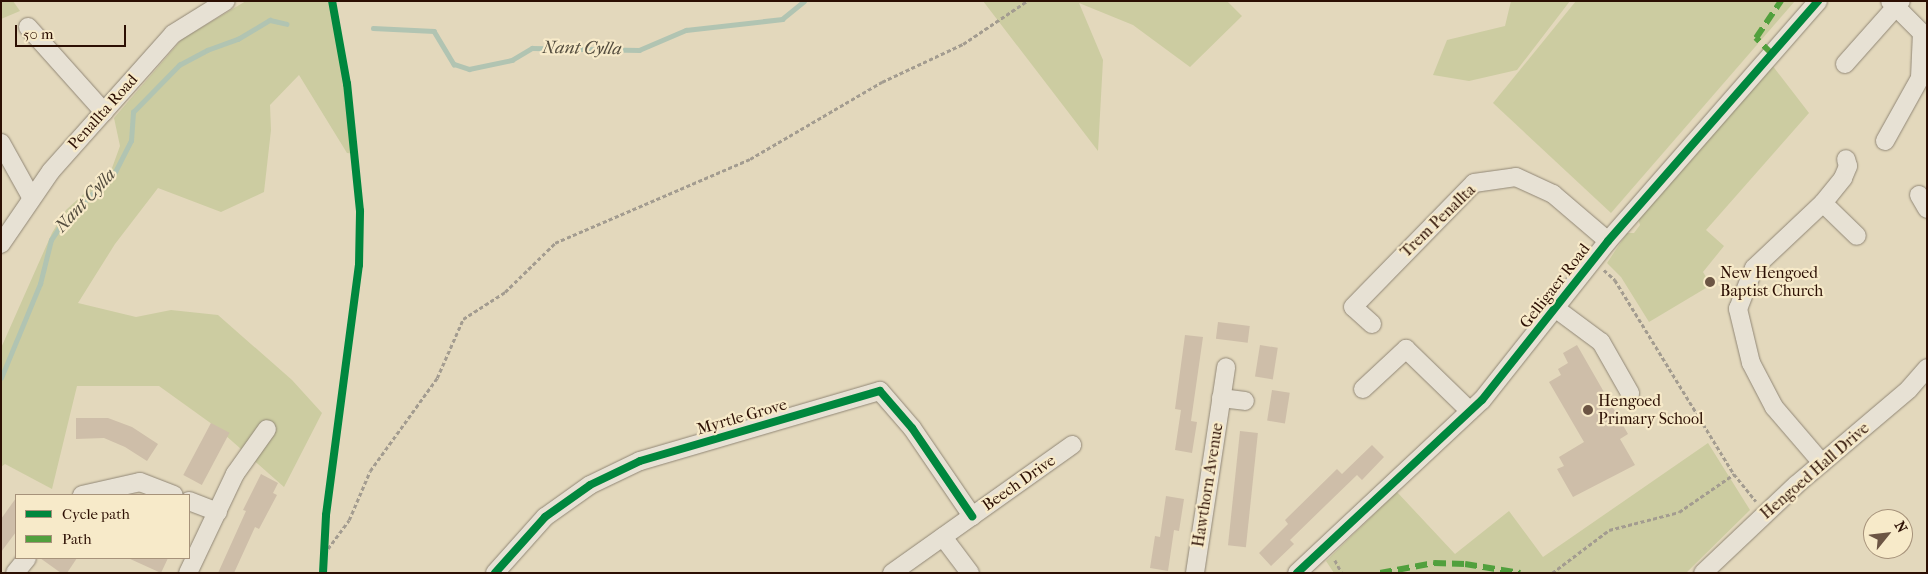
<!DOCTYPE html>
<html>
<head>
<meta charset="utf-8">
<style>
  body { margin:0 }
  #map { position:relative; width:1928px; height:574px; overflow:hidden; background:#e3d8bc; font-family:"IM FELL French Canon",serif }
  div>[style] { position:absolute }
  .green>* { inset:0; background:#cccca1 }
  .stream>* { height:4.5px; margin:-2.25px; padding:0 2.25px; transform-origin:2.25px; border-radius:2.25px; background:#b1c4b2 }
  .building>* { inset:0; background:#cebea9; transform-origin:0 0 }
  .path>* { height:2.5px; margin-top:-1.25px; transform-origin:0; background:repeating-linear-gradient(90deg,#a39c90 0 4px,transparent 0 6.5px) }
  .roads { filter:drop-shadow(0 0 1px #918776) drop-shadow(0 0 1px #918776) }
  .minor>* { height:18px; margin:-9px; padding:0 9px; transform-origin:9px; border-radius:9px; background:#e7e1d4 }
  .quiet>* { height:6px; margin-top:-3px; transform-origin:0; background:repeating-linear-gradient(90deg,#51a03d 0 12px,transparent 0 18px) }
  .cycleway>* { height:8px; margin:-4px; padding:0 4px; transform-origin:4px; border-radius:4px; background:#00873e }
  .dots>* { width:14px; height:14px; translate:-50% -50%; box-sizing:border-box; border:2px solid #f7eac9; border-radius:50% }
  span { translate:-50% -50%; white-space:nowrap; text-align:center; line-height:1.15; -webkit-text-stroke:4.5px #f7eac9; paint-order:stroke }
  .street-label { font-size:16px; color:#2c0f03 }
  .poi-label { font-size:16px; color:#2c0f03 }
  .left { translate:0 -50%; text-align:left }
  .water-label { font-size:18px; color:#534c3e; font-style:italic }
  .frame { position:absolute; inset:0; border:2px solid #2c0f03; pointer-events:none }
  .legend { position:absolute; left:15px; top:494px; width:175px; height:65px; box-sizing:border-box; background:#f7eac9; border:1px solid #a6927a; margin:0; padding:6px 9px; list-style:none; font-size:15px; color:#2c0f03 }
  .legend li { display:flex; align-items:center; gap:10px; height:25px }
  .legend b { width:25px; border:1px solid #a6927a }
  .north { position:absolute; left:1863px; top:509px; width:50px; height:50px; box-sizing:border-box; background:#f7eac9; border:1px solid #a6927a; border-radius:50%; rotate:61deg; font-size:14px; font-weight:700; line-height:20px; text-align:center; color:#2c0f03 }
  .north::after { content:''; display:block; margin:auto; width:18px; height:22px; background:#6c5544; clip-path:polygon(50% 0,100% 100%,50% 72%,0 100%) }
  .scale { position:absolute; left:15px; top:25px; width:111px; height:22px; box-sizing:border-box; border:2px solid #2c0f03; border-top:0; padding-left:6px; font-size:15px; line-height:18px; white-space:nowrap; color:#2c0f03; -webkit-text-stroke:4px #f7eac9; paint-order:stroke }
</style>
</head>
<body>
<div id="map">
  <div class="green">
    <i style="clip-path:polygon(1px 1px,13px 1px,20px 11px,1px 19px)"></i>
    <i style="clip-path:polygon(246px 1px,331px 1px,356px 154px,347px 153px,299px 75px,270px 105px,271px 130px,264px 192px,221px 212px,158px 188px,115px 244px,78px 303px,136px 317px,171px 310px,218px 315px,292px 380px,322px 413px,284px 487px,216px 427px,159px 386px,77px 386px,52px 489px,5px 464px,1px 467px,1px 348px,52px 233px,66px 210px,112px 168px,120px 146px,114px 118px,182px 39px)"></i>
    <i style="clip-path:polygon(983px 1px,1227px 1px,1242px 16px,1190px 67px,1133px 25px,1079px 3px,1103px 60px,1098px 151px)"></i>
    <i style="clip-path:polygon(1511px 1px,1570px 1px,1517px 70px,1469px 81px,1433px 75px,1447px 40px,1505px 26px)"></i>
    <i style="clip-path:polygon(1576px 1px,1795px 1px,1611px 213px,1493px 103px)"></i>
    <i style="clip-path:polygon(1772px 65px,1809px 113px,1706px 230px,1724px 246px,1703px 272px,1711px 285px,1649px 322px,1621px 277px,1607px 263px,1627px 233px,1634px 233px,1640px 225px,1637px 215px)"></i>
    <i style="clip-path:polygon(1708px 443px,1750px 510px,1686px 573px,1334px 573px,1326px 561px,1397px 492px,1455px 554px,1509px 511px,1543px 557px)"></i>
  </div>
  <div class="stream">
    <i style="left:373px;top:28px;width:61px;rotate:2.8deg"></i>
    <i style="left:434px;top:31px;width:39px;rotate:59deg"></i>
    <i style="left:454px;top:64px;width:16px;rotate:18deg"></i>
    <i style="left:469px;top:69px;width:44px;rotate:-11.8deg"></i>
    <i style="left:512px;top:60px;width:23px;rotate:-31deg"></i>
    <i style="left:532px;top:48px;width:107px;rotate:1.1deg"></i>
    <i style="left:639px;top:50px;width:51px;rotate:-23.1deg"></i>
    <i style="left:686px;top:30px;width:97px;rotate:-6.5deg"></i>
    <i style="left:782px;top:19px;width:28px;rotate:-39deg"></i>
    <i style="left:1px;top:378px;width:102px;rotate:-67.5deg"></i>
    <i style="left:40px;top:284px;width:45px;rotate:-76deg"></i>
    <i style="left:51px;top:240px;width:22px;rotate:-56deg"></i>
    <i style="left:63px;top:222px;width:72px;rotate:-43.9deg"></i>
    <i style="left:115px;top:172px;width:35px;rotate:-63deg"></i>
    <i style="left:131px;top:141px;width:29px;rotate:-86deg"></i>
    <i style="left:133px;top:112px;width:66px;rotate:-45.6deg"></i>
    <i style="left:179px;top:65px;width:32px;rotate:-28deg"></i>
    <i style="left:207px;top:50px;width:33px;rotate:-20deg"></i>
    <i style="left:238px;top:39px;width:37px;rotate:-31deg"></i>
    <i style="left:270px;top:20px;width:17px;rotate:13deg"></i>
  </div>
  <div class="building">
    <i style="left:1218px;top:322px;width:32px;height:17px;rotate:7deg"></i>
    <i style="clip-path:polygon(1185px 335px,1203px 337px,1191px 421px,1197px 422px,1192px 453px,1175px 450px,1181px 410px,1175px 409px)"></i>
    <i style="left:1260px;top:345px;width:18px;height:32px;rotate:9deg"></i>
    <i style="clip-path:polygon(1577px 345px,1628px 434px,1620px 439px,1635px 465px,1573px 497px,1557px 469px,1564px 466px,1559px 457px,1584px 442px,1549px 382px,1561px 375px,1558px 369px,1568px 363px,1563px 353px)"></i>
    <i style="left:1272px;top:390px;width:18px;height:31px;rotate:9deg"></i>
    <i style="clip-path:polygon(76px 418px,108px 418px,132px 427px,158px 444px,147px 461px,125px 447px,104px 438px,76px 439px)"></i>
    <i style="left:211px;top:423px;width:21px;height:59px;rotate:28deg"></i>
    <i style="left:1240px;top:431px;width:18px;height:115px;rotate:6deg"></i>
    <i style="clip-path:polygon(1372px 445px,1384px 457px,1362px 480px,1357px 475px,1327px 504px,1290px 540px,1294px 544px,1271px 566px,1259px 553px,1288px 524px,1285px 520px,1337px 469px,1342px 474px)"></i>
    <i style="clip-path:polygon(261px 474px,278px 483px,273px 493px,277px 495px,259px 529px,255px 527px,234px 573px,218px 573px,246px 511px,243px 510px)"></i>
    <i style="clip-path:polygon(1166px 496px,1184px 499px,1179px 531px,1174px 530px,1168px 571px,1150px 568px,1155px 536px,1160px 537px)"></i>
    <i style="clip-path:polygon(16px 498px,16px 532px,1px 552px,1px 519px)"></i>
    <i style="clip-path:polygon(40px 558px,77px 558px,67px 573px,61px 573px)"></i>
    <i style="clip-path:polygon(128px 558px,168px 558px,161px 573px)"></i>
  </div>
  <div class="path">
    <i style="left:1604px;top:270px;width:15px;rotate:42deg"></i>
    <i style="left:1615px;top:280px;width:228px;rotate:58.5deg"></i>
    <i style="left:1734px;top:474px;width:35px;rotate:51deg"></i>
    <i style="left:324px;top:554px;width:42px;rotate:-53.7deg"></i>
    <i style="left:349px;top:520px;width:53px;rotate:-66.8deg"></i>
    <i style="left:370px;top:471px;width:115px;rotate:-54.2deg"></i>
    <i style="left:437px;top:378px;width:64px;rotate:-66.2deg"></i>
    <i style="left:463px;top:319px;width:50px;rotate:-32.7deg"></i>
    <i style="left:505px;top:292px;width:70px;rotate:-44.4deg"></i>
    <i style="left:555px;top:243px;width:212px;rotate:-23.3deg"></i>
    <i style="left:750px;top:159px;width:153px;rotate:-30.3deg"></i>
    <i style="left:882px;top:82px;width:89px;rotate:-25.1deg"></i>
    <i style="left:963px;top:44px;width:77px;rotate:-33.9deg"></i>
    <i style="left:1335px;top:560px;width:15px;rotate:62deg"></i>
    <i style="left:1552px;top:573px;width:71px;rotate:-37deg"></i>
    <i style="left:1609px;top:530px;width:72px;rotate:-14.4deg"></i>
    <i style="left:1679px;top:512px;width:67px;rotate:-34.6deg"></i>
  </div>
  <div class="roads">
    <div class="minor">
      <i style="left:28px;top:27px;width:114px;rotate:48.2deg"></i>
      <i style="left:1845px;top:64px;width:84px;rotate:-48.4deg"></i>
      <i style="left:1885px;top:141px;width:72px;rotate:-60.9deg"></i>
      <i style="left:1920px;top:78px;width:45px;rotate:-87.5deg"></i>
      <i style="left:1922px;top:33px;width:45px;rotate:-135deg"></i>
      <i style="left:1px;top:143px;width:62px;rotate:60.9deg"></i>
      <i style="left:1919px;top:195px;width:16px;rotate:60deg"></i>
      <i style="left:1823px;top:203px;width:32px;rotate:-51deg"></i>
      <i style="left:1843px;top:178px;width:13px;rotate:-67deg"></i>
      <i style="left:1848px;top:166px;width:7px;rotate:-106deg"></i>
      <i style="left:1px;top:244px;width:88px;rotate:-55.6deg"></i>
      <i style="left:51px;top:171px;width:183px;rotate:-48.3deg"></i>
      <i style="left:173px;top:34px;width:62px;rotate:-31.9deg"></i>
      <i style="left:1555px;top:308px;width:57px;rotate:36.5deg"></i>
      <i style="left:1601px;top:342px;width:59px;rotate:60.4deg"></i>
      <i style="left:1372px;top:324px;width:25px;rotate:-138deg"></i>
      <i style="left:1353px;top:307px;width:173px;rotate:-45.7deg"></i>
      <i style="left:1474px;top:183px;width:42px;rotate:-8.1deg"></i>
      <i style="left:1516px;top:177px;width:41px;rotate:24.7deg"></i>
      <i style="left:1553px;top:194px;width:72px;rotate:40.5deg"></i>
      <i style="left:1363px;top:389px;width:59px;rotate:-42.9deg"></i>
      <i style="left:1406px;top:349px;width:89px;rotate:44.1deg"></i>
      <i style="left:1221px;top:398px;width:24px;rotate:7deg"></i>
      <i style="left:1822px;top:463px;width:74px;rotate:-130.6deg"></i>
      <i style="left:1774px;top:407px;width:50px;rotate:-117.6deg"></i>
      <i style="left:1751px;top:363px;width:56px;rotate:-103.5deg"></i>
      <i style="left:1738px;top:309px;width:44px;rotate:-68.7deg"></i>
      <i style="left:1754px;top:268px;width:95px;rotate:-43.3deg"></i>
      <i style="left:1823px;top:203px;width:47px;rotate:44.1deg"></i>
      <i style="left:82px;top:495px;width:59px;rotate:-12.6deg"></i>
      <i style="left:140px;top:482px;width:36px;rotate:21deg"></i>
      <i style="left:189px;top:501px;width:31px;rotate:21deg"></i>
      <i style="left:943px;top:537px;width:45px;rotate:53.1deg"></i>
      <i style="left:15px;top:573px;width:19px;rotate:-51deg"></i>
      <i style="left:188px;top:573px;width:110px;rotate:-64.6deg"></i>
      <i style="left:235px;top:474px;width:55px;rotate:-54.6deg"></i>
      <i style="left:495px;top:573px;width:75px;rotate:-48.2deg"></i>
      <i style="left:545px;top:517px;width:55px;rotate:-35.4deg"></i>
      <i style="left:590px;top:485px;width:55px;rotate:-25.6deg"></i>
      <i style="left:640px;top:461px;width:250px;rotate:-16.3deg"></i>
      <i style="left:880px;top:391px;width:49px;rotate:49.1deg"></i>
      <i style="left:912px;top:428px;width:107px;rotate:55.7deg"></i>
      <i style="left:892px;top:573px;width:221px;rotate:-35.4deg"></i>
      <i style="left:1195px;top:573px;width:208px;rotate:-81.4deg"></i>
      <i style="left:1297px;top:573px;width:253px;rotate:-43.1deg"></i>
      <i style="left:1482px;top:400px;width:203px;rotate:-51.6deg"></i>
      <i style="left:1608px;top:241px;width:319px;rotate:-48.8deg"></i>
      <i style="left:1703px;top:573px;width:128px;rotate:-43.4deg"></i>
      <i style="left:1796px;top:485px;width:148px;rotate:-40.3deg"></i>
      <i style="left:1909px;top:389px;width:28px;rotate:-49deg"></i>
    </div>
  </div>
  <div class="quiet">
    <i style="left:1772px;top:54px;width:23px;rotate:-135deg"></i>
    <i style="left:1756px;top:38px;width:45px;rotate:-56deg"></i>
    <i style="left:1380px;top:573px;width:55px;rotate:-10.5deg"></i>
    <i style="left:1434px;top:563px;width:31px;rotate:2deg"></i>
    <i style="left:1465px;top:564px;width:56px;rotate:9.3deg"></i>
  </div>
  <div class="cycleway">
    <i style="left:323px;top:573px;width:58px;rotate:-87deg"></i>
    <i style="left:326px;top:515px;width:252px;rotate:-82.5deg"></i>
    <i style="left:359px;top:265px;width:54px;rotate:-88.9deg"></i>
    <i style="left:360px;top:211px;width:128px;rotate:-95.8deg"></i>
    <i style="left:347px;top:84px;width:84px;rotate:-100.2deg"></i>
    <i style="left:495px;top:573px;width:75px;rotate:-48.2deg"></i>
    <i style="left:545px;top:517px;width:55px;rotate:-35.4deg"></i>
    <i style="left:590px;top:485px;width:55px;rotate:-25.6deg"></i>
    <i style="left:640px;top:461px;width:250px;rotate:-16.3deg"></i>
    <i style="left:880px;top:391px;width:49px;rotate:49.1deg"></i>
    <i style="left:912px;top:428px;width:107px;rotate:55.7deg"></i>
    <i style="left:1297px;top:573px;width:253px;rotate:-43.1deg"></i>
    <i style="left:1482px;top:400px;width:203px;rotate:-51.6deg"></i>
    <i style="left:1608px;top:241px;width:319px;rotate:-48.8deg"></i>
  </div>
  <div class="dots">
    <i style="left:1710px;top:282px;background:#6c5544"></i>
    <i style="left:1588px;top:410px;background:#6c5544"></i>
  </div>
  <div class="street-label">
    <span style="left:103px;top:112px;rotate:-48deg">Penallta Road</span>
    <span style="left:1438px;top:221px;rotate:-44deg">Trem Penallta</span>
    <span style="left:1555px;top:286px;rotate:-52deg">Gelligaer Road</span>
    <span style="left:742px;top:417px;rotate:-16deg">Myrtle Grove</span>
    <span style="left:1815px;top:471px;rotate:-41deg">Hengoed Hall Drive</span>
    <span style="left:1019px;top:483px;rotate:-35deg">Beech Drive</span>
    <span style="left:1208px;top:485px;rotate:-81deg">Hawthorn Avenue</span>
  </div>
  <div class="poi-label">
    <span class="left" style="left:1720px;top:282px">New Hengoed<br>Baptist Church</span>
    <span class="left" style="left:1598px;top:410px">Hengoed<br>Primary School</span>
  </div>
  <div class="water-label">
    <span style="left:582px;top:49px;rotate:1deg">Nant Cylla</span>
    <span style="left:86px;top:201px;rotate:-47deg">Nant Cylla</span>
  </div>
  <div class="frame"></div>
  <ul class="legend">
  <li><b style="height:6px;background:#00873e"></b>Cycle path</li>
  <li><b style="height:6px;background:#51a03d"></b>Path</li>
  </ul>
  <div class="north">N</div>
  <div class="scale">50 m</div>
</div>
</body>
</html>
